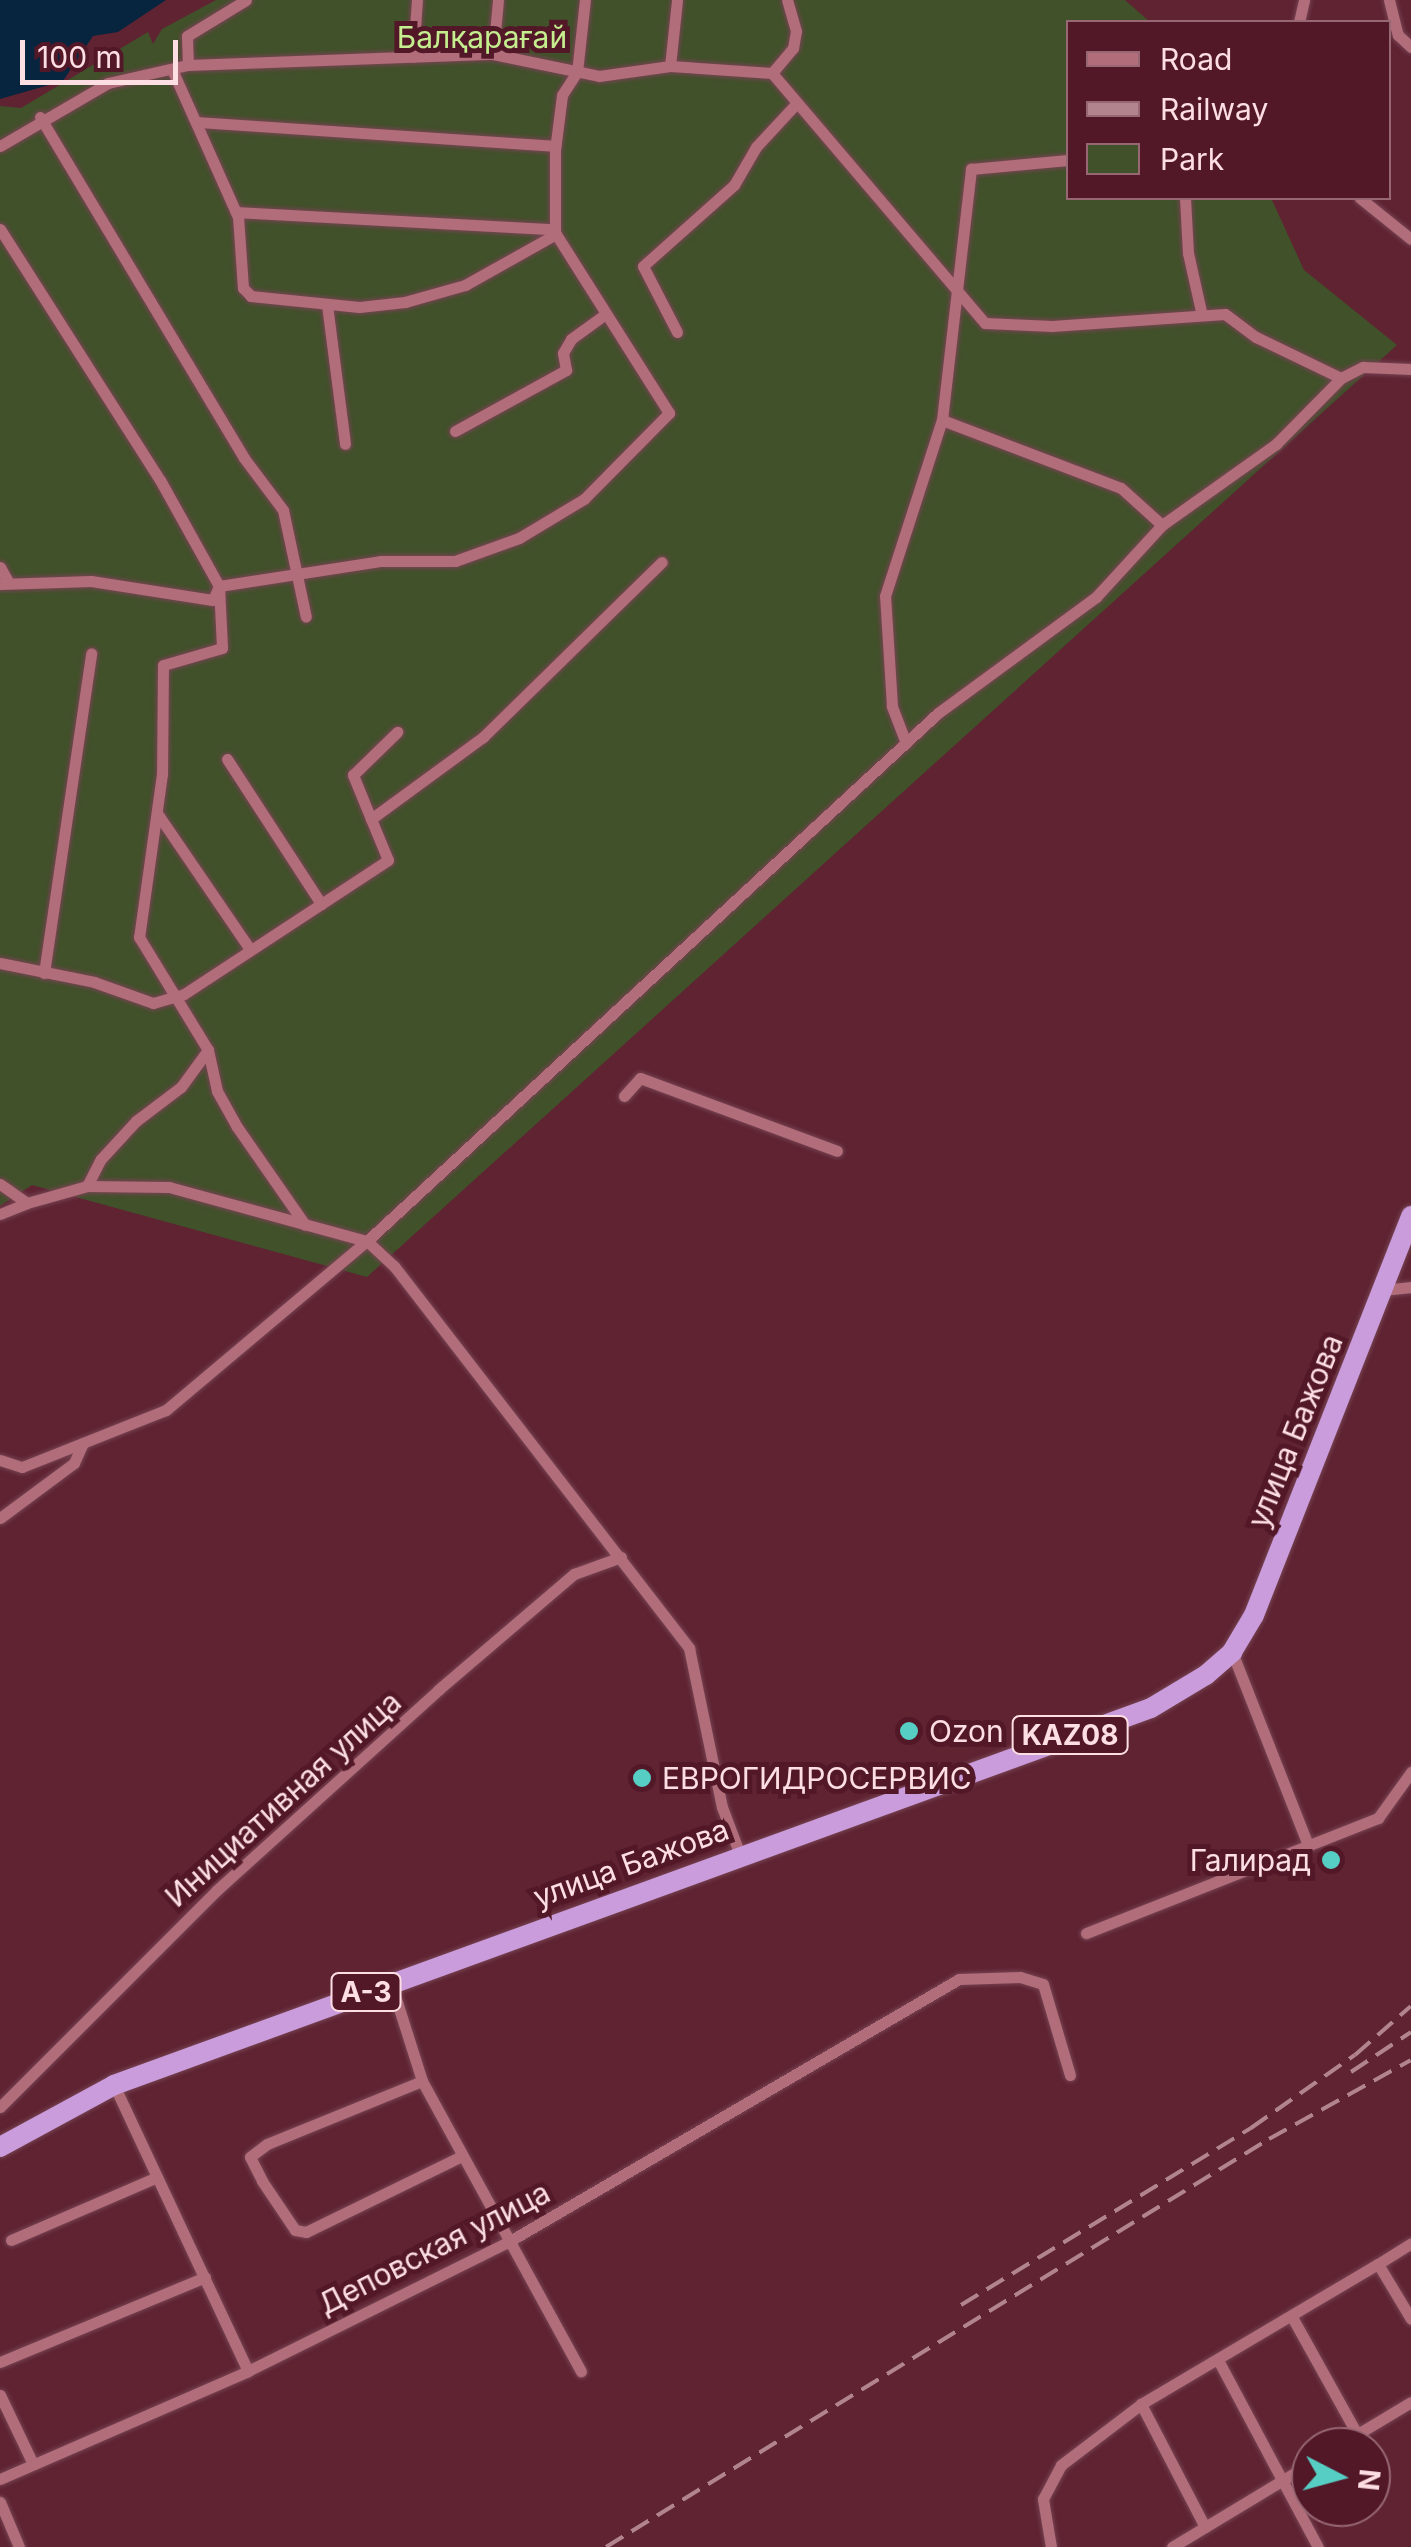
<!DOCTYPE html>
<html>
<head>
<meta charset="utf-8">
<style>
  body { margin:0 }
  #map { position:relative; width:1411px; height:2547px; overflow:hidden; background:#5f2332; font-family:Inter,sans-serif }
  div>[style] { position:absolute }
  .green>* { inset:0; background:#41512a }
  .water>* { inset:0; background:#07253f }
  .roads { filter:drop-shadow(0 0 2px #764352) drop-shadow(0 0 2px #764352) }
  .minor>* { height:11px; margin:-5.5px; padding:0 5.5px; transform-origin:5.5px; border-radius:5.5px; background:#b16d7a }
  .trunk>* { height:20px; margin:-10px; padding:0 10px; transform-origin:10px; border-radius:10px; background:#ca9cdc }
  .rail>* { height:4px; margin-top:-2px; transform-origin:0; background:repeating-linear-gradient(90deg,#b1848e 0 20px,transparent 0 30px) }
  .dots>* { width:28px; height:28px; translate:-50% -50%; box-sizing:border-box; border:5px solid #531828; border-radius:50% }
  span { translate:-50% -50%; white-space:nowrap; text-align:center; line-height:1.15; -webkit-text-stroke:10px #531828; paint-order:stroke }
  .shield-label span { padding:2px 8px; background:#531828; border:2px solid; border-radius:8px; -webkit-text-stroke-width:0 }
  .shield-label { font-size:28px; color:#fddee3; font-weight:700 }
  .park-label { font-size:30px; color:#c5ee8f }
  .street-label { font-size:30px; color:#fddee3 }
  .poi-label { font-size:30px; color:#fddee3 }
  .left { translate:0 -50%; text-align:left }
  .right { translate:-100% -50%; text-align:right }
  .legend { position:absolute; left:1066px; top:20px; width:325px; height:180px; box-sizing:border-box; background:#531828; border:2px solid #976773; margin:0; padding:12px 18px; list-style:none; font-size:30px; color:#fddee3 }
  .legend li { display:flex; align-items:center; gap:20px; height:50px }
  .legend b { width:50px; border:2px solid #976773 }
  .north { position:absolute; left:1291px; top:2427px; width:100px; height:100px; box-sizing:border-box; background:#531828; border:2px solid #976773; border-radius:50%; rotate:96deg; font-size:28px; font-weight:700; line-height:40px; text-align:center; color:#fddee3 }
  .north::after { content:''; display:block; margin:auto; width:35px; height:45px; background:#56cec4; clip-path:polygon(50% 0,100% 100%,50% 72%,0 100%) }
  .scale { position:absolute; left:20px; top:40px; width:158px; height:45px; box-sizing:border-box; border:5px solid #fddee3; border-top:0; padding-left:12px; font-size:30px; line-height:35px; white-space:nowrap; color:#fddee3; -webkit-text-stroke:8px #531828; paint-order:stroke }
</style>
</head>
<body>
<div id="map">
  <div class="green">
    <i style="clip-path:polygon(216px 0,1125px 0,1150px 22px,1068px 22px,1068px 198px,1271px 198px,1304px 270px,1397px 345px,367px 1277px,32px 1185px,0 1206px,0 106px,21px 108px,148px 32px,153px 44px,162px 29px)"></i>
  </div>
  <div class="water">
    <i style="clip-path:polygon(0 0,166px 0,118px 32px,93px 36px,63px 81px,0 99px)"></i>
  </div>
  <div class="roads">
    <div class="minor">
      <i style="left:1389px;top:0;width:36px;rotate:76deg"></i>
      <i style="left:1398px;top:35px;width:18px;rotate:43deg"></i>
      <i style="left:1299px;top:22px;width:23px;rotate:-77deg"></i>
      <i style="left:493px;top:54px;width:54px;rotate:-84.7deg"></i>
      <i style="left:413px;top:57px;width:57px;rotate:-86deg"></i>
      <i style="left:188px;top:65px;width:29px;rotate:-92deg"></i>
      <i style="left:187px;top:36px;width:69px;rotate:-31.4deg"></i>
      <i style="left:670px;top:66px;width:66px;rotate:-83.9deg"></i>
      <i style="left:772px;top:73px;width:33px;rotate:-50deg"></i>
      <i style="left:793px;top:48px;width:17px;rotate:-80deg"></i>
      <i style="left:796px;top:31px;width:32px;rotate:-106deg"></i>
      <i style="left:40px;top:117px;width:397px;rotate:59.1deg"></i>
      <i style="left:244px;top:458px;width:65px;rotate:53.1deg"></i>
      <i style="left:283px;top:510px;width:109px;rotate:77.9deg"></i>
      <i style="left:197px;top:122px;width:359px;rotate:3.8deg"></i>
      <i style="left:0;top:146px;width:125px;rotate:-30.3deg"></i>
      <i style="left:108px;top:83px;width:82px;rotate:-12.7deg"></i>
      <i style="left:188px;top:65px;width:305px;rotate:-2.1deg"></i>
      <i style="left:493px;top:54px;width:108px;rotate:11.7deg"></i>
      <i style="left:599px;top:76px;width:72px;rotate:-8deg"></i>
      <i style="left:670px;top:66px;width:102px;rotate:3.9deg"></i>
      <i style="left:772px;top:73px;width:328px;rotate:49.6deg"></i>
      <i style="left:985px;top:323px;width:67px;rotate:2.6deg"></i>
      <i style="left:1052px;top:326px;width:173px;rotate:-4deg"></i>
      <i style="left:1225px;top:314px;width:39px;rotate:37deg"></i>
      <i style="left:1256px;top:337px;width:94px;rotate:25.8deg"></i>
      <i style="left:1341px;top:378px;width:25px;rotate:-27deg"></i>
      <i style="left:1363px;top:367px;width:48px;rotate:2.4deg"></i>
      <i style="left:1185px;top:198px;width:55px;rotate:86.9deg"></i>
      <i style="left:1188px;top:253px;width:59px;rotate:77.4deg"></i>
      <i style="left:1360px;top:198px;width:65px;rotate:38.8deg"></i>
      <i style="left:236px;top:212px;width:316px;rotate:3.1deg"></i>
      <i style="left:0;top:229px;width:298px;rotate:57.5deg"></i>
      <i style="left:160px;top:480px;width:121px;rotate:60.9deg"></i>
      <i style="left:219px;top:586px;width:62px;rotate:87.2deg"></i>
      <i style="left:222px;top:648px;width:61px;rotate:163.9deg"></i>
      <i style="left:163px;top:665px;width:109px;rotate:90.5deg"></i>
      <i style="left:162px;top:774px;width:165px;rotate:98deg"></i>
      <i style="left:139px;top:937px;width:132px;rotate:58.6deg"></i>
      <i style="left:208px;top:1050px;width:42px;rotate:77.6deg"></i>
      <i style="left:217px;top:1091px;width:41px;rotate:60.9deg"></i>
      <i style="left:237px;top:1127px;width:119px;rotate:55.2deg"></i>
      <i style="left:555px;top:233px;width:83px;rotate:-90deg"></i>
      <i style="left:555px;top:150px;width:55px;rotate:-82.7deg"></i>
      <i style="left:562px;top:95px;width:27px;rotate:-57deg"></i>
      <i style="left:577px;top:72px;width:72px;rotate:-83.7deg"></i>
      <i style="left:327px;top:305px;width:140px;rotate:82.6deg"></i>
      <i style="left:677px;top:332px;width:74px;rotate:-117.3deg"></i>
      <i style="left:643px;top:266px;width:122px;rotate:-41.7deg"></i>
      <i style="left:734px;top:185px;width:44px;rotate:-59.9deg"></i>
      <i style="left:756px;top:147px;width:56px;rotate:-47.2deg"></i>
      <i style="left:942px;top:420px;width:191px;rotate:20.8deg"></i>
      <i style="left:1121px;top:488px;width:55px;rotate:42.1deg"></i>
      <i style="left:455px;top:431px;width:127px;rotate:-28.8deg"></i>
      <i style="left:566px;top:370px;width:17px;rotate:-100deg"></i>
      <i style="left:563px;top:353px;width:16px;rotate:-60deg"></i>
      <i style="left:571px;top:339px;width:39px;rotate:-36deg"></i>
      <i style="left:0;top:567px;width:18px;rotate:61deg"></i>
      <i style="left:0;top:584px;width:91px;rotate:-1.9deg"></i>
      <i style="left:91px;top:581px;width:123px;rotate:8.9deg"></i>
      <i style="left:213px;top:600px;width:15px;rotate:-67deg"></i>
      <i style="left:219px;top:586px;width:163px;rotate:-8.8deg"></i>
      <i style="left:380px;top:561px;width:75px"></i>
      <i style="left:455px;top:561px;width:68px;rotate:-19.8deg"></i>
      <i style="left:519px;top:538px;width:76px;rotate:-31deg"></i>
      <i style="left:584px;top:499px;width:121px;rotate:-45.3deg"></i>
      <i style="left:669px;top:413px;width:212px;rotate:-122.3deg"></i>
      <i style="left:556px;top:234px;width:104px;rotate:150.7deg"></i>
      <i style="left:465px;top:285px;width:62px;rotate:164.2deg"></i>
      <i style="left:405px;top:302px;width:46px;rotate:173.8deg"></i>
      <i style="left:359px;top:307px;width:109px;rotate:-174.2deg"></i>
      <i style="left:251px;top:296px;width:11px;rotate:-135deg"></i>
      <i style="left:243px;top:288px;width:71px;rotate:-94deg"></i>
      <i style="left:238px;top:217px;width:159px;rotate:-114.1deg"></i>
      <i style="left:906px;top:743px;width:40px;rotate:-111deg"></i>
      <i style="left:892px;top:706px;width:110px;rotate:-93.6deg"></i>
      <i style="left:885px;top:596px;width:185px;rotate:-72.1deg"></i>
      <i style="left:942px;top:420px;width:253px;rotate:-83.4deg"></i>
      <i style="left:971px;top:169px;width:97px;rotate:-5.3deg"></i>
      <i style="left:227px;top:759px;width:173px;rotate:57deg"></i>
      <i style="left:157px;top:813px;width:163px;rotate:55.7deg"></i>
      <i style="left:371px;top:819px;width:48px;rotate:-112.2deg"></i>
      <i style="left:353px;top:775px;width:62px;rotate:-44.3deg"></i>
      <i style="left:0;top:963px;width:96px;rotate:11.4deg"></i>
      <i style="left:94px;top:982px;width:63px;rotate:19.6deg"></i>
      <i style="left:153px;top:1003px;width:32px;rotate:-16deg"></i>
      <i style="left:184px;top:994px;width:244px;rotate:-33.3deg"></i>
      <i style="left:388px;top:860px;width:44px;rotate:-112.5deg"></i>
      <i style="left:371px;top:819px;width:139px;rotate:-36.2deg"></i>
      <i style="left:483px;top:737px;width:250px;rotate:-44.4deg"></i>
      <i style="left:44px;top:973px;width:323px;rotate:-81.6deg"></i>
      <i style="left:624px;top:1096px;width:24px;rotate:-48deg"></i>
      <i style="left:640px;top:1078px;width:210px;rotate:20.3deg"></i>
      <i style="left:0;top:1184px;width:33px;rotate:35deg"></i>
      <i style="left:27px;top:1203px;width:62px;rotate:-15.8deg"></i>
      <i style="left:87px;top:1186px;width:82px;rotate:0.7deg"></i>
      <i style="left:169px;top:1187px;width:205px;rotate:15.3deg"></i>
      <i style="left:367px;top:1241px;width:37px;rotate:43deg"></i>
      <i style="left:394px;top:1266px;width:483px;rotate:52.3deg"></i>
      <i style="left:689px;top:1648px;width:162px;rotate:78.3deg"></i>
      <i style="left:722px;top:1807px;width:51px;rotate:69.4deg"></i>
      <i style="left:87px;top:1186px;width:30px;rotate:-63deg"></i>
      <i style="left:101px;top:1159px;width:52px;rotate:-47.4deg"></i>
      <i style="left:136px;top:1121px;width:56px;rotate:-37.1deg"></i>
      <i style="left:181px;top:1087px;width:46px;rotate:-53.9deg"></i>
      <i style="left:0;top:1214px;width:29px;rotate:-22deg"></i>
      <i style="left:1383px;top:1290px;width:28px;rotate:-6deg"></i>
      <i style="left:0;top:1460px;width:23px;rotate:18deg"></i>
      <i style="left:22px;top:1467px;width:155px;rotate:-21.6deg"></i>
      <i style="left:166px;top:1410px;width:263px;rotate:-40.1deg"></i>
      <i style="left:367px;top:1241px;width:778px;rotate:-42.76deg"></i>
      <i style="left:938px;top:713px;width:196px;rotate:-36.3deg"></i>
      <i style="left:1096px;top:597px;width:98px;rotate:-47.5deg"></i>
      <i style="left:1162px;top:525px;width:140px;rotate:-35.4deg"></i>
      <i style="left:1276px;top:444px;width:93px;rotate:-45.4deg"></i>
      <i style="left:0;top:1518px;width:92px;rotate:-36.6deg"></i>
      <i style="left:74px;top:1463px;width:22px;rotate:-66deg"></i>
      <i style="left:1232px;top:1652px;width:207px;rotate:68.5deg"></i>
      <i style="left:1086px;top:1933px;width:314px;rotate:-21.5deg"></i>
      <i style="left:1378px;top:1818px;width:57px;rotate:-54.3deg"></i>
      <i style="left:391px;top:1983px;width:103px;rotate:72.4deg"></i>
      <i style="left:422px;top:2081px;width:331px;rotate:61.3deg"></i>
      <i style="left:422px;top:2081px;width:167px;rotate:157.9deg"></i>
      <i style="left:267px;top:2144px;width:21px;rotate:143deg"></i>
      <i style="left:250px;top:2157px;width:27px;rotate:63deg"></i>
      <i style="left:262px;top:2181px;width:59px;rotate:56deg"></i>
      <i style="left:295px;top:2230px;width:11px;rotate:10deg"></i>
      <i style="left:306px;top:2232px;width:171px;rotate:-26deg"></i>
      <i style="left:114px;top:2085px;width:316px;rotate:64.9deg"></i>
      <i style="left:0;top:2107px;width:307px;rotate:-45deg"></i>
      <i style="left:217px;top:1890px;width:298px;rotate:-42.1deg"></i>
      <i style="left:438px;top:1690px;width:179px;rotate:-40.5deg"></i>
      <i style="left:574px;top:1574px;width:50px;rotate:-19.9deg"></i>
      <i style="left:11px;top:2240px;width:157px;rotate:-23.3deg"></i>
      <i style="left:1378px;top:2264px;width:39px;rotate:-32deg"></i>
      <i style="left:1292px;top:2317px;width:134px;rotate:60.9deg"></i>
      <i style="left:1218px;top:2360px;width:212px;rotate:61.9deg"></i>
      <i style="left:0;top:2362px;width:222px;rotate:-22.5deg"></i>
      <i style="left:0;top:2395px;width:76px;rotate:64.4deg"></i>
      <i style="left:1336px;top:2447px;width:87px;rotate:-31deg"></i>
      <i style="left:0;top:2479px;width:270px;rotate:-23.5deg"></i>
      <i style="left:248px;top:2371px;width:290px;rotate:-26.4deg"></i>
      <i style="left:508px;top:2242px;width:522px;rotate:-30.25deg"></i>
      <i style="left:959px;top:1979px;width:61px;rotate:-1.9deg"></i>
      <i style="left:1020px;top:1977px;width:24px;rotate:17deg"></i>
      <i style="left:1043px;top:1984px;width:95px;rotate:73.5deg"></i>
      <i style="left:0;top:2502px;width:49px;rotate:67.1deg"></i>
      <i style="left:1205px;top:2527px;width:139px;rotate:-117.5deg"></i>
      <i style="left:1141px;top:2404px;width:275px;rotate:-30.6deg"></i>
      <i style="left:1378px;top:2264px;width:64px;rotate:59deg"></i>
      <i style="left:1051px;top:2547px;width:49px;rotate:-99.5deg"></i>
      <i style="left:1043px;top:2499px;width:38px;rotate:-62deg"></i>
      <i style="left:1061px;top:2465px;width:101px;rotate:-37.3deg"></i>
      <i style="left:1172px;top:2547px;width:162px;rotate:-31.1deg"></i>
    </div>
    <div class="trunk">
      <i style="left:0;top:2147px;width:130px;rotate:-28.5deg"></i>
      <i style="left:114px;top:2085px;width:1103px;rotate:-19.98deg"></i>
      <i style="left:1151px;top:1708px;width:64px;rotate:-31deg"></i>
      <i style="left:1206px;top:1675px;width:35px;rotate:-41deg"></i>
      <i style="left:1232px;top:1652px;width:43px;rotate:-59.3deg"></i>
      <i style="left:1254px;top:1615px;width:429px;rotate:-68.5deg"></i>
    </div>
  </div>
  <div class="rail">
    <i style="left:1351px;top:2072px;width:72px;rotate:-33.7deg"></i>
    <i style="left:961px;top:2305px;width:340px;rotate:-31.4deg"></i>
    <i style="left:1251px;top:2128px;width:127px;rotate:-35.1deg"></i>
    <i style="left:1355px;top:2055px;width:74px;rotate:-41.2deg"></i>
    <i style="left:606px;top:2547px;width:778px;rotate:-31.61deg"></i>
    <i style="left:1269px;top:2139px;width:162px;rotate:-29.1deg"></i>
  </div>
  <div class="dots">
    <i style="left:909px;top:1731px;background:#56cec4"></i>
    <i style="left:642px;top:1778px;background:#56cec4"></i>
    <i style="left:1331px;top:1860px;background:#56cec4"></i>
  </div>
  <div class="shield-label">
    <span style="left:1070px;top:1735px">KAZ08</span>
    <span style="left:366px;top:1992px">A-3</span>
  </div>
  <div class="park-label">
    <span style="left:482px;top:37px">Балқарағай</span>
  </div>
  <div class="street-label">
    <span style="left:1295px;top:1431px;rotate:-68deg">улица Бажова</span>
    <span style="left:283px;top:1799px;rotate:-42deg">Инициативная улица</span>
    <span style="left:631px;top:1863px;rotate:-20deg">улица Бажова</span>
    <span style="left:434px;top:2248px;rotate:-27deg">Деповская улица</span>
  </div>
  <div class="poi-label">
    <span class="left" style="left:929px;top:1731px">Ozon</span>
    <span class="left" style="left:662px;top:1778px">ЕВРОГИДРОСЕРВИС</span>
    <span class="right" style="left:1311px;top:1860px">Галирад</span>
  </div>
  <ul class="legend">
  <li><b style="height:12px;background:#b16d7a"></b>Road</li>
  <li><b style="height:12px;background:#b1848e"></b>Railway</li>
  <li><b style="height:28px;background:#41512a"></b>Park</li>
  </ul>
  <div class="north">N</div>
  <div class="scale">100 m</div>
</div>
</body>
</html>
